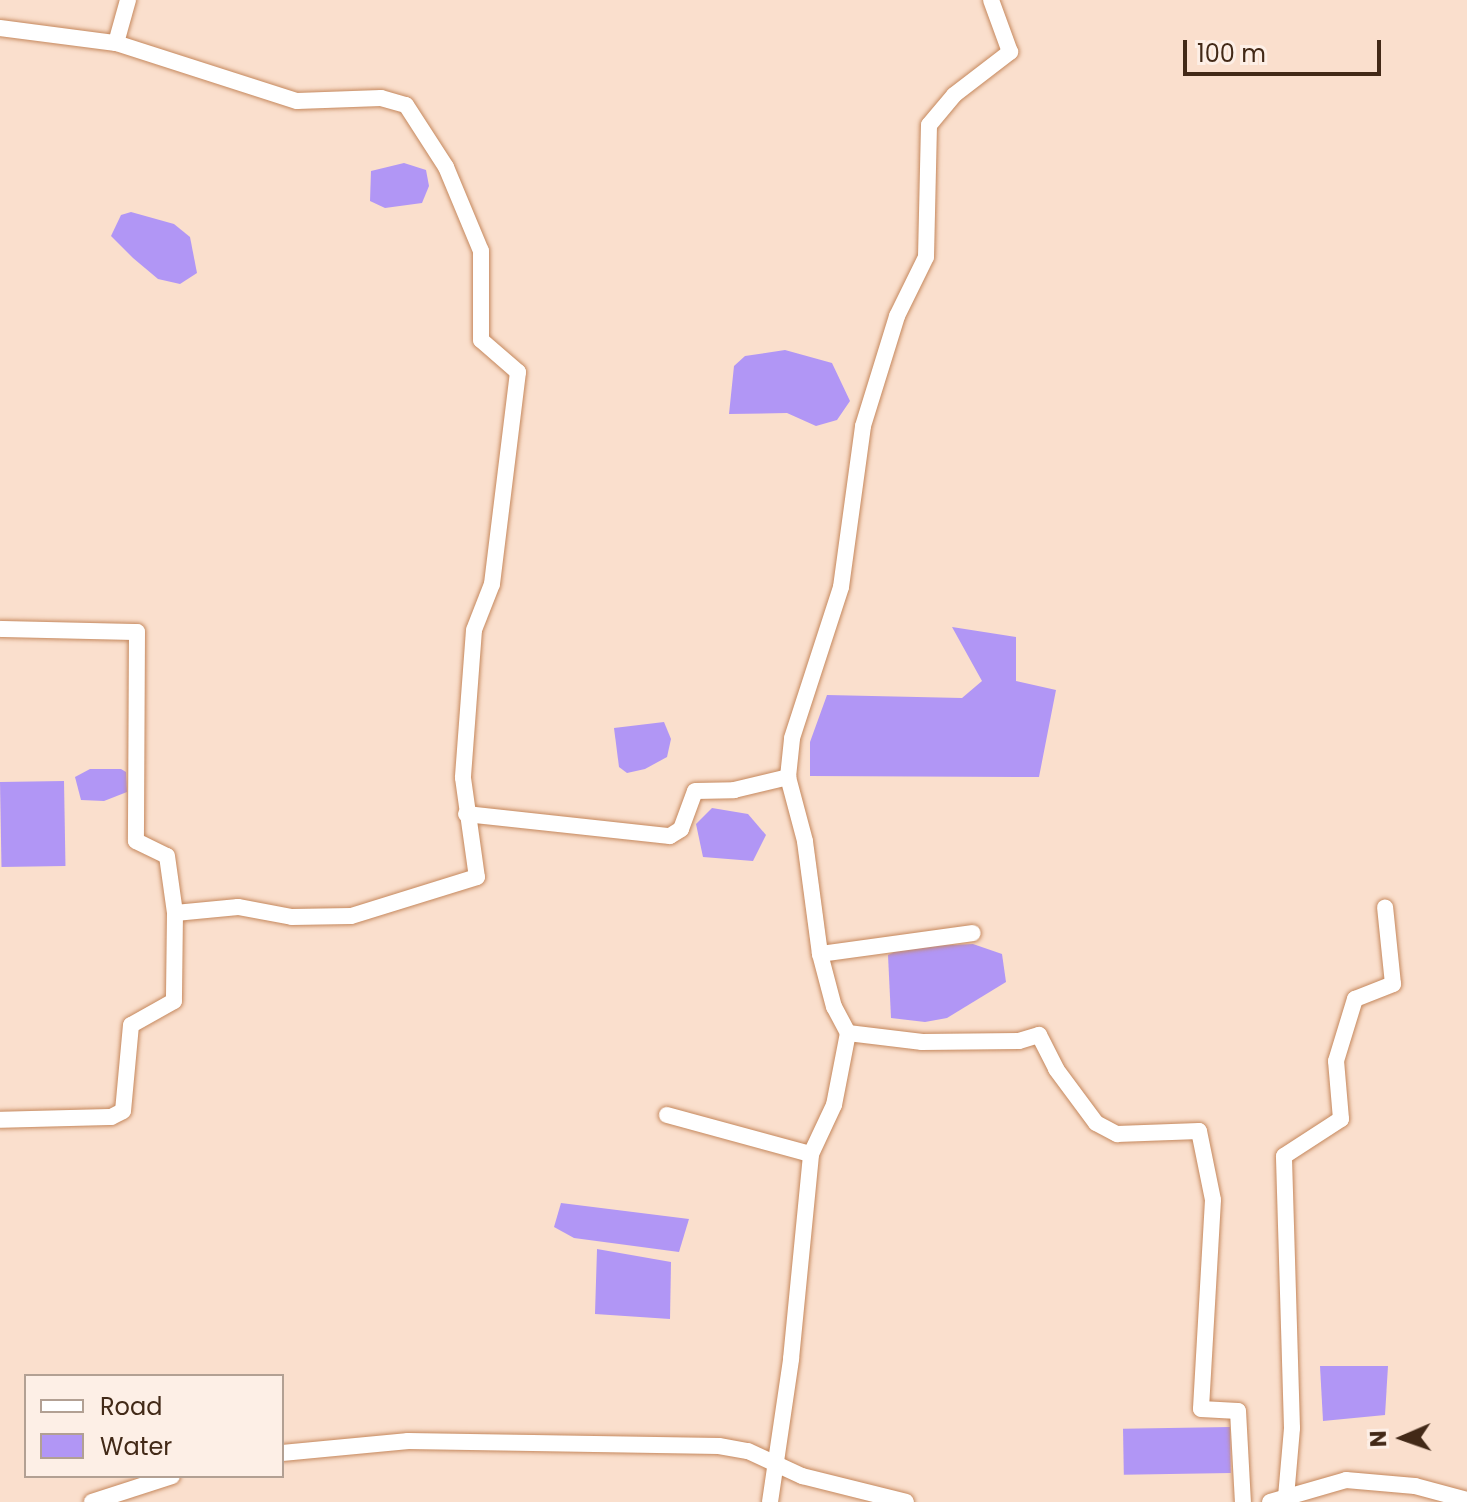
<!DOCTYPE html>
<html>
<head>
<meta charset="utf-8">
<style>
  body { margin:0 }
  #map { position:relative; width:1467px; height:1502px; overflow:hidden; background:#fadfcd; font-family:Poppins,sans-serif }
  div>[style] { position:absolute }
  .water>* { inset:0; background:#b196f5; transform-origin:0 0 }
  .roads { filter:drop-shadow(0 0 2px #c5885d) drop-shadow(0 0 2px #c5885d) }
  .minor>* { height:16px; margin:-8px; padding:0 8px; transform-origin:8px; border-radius:8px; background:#fff }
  span { translate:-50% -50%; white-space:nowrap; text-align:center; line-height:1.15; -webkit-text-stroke:8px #fdefe6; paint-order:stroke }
  .legend { position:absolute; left:24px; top:1374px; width:260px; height:104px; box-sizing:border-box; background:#fdefe6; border:2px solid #b2a093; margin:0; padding:10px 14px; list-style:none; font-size:24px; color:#422917 }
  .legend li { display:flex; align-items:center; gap:16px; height:40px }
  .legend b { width:40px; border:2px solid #b2a093 }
  .north { position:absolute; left:1363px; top:1398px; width:80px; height:80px; -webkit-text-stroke:6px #fdefe6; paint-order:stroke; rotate:268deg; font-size:22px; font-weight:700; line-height:32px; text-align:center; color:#422917 }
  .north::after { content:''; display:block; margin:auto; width:28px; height:36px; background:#422917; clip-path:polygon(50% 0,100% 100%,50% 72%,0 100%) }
  .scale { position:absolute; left:1183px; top:40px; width:198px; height:36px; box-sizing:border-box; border:4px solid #422917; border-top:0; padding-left:10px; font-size:24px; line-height:28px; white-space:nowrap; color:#422917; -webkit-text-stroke:6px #fdefe6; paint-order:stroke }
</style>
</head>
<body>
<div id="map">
  <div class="water">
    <i style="clip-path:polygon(404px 163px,426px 170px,429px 186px,422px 203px,385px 208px,370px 201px,371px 171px)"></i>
    <i style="clip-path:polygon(131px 212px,174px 224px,190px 237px,197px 273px,180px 284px,158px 279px,133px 258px,111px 236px,121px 215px)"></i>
    <i style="clip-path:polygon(785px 350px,832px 363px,850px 401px,837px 420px,816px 426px,787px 413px,729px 414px,734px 366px,745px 356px)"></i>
    <i style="clip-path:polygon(952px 627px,1016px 637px,1016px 681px,1056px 690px,1039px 777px,810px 776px,810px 742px,827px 695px,962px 698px,982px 681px)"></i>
    <i style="clip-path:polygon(664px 722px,671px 739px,667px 757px,645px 769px,627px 773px,619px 767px,614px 728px)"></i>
    <i style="clip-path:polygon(90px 769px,121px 769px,126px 772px,127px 792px,104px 801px,81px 800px,75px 777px)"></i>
    <i style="left:64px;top:781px;width:85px;height:64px;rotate:89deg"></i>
    <i style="clip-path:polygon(712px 808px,748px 814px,766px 835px,753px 861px,703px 857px,696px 824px)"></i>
    <i style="clip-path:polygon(973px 944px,1002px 954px,1006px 982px,947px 1018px,925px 1022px,891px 1018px,888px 955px,904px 947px)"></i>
    <i style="clip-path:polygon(561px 1203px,689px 1219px,679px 1252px,574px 1238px,554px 1227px)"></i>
    <i style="clip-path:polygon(597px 1249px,671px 1262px,670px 1319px,595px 1314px)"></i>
    <i style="clip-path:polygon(1320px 1366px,1388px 1366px,1385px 1415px,1323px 1421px)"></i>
    <i style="left:1230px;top:1427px;width:46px;height:107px;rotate:89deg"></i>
  </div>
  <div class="roads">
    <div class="minor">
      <i style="left:0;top:28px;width:117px;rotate:7.4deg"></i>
      <i style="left:116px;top:43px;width:190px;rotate:17.8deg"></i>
      <i style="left:297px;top:101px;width:84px;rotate:-2deg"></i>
      <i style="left:381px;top:98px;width:26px;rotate:16deg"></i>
      <i style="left:406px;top:105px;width:74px;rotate:57.2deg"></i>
      <i style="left:446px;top:167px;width:91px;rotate:67.4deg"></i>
      <i style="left:481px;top:251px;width:89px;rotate:90deg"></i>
      <i style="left:481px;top:340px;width:49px;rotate:40.9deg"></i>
      <i style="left:518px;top:372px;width:214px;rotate:97deg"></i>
      <i style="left:492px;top:584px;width:49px;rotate:111.4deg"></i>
      <i style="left:474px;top:630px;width:148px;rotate:94.3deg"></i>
      <i style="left:463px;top:778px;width:100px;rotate:82deg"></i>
      <i style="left:477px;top:877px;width:132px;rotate:162.8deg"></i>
      <i style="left:351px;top:916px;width:59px;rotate:179deg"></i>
      <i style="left:292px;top:917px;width:55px;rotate:-169.5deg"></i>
      <i style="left:238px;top:907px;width:63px;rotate:174.6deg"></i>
      <i style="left:116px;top:43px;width:45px;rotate:-74.4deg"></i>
      <i style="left:0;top:629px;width:137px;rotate:1.3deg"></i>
      <i style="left:137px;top:632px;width:209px;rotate:90.3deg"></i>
      <i style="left:136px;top:841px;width:34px;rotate:26deg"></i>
      <i style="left:167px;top:856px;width:58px;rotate:82deg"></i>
      <i style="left:175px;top:913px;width:88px;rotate:90.7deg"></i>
      <i style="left:174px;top:1001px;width:49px;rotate:150.8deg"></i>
      <i style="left:131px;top:1025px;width:86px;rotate:95.3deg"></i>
      <i style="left:123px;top:1111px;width:13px;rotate:153deg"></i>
      <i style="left:111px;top:1117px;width:111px;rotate:178.5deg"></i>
      <i style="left:466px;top:814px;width:205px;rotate:6.2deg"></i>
      <i style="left:670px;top:836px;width:13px;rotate:-32deg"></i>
      <i style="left:681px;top:829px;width:40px;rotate:-69.8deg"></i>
      <i style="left:695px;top:791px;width:39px;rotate:-1deg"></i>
      <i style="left:734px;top:790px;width:56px;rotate:-13.5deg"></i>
      <i style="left:820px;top:954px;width:154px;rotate:-7.8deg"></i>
      <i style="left:848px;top:1033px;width:30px;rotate:-118deg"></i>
      <i style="left:834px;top:1007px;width:55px;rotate:-104.8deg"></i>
      <i style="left:820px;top:954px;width:114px;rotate:-97.6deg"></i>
      <i style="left:805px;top:841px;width:66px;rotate:-104.9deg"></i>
      <i style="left:788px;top:777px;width:39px;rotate:-84deg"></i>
      <i style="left:792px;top:738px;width:159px;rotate:-72deg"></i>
      <i style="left:841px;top:587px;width:162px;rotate:-82.2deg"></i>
      <i style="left:863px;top:426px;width:115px;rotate:-72.8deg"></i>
      <i style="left:897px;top:316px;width:66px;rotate:-63.8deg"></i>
      <i style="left:926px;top:257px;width:132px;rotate:-88.7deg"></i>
      <i style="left:929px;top:125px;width:39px;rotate:-50deg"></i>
      <i style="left:954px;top:95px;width:71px;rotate:-37.5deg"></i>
      <i style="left:1010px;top:52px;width:55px;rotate:-110.1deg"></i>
      <i style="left:667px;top:1115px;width:149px;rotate:15.2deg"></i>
      <i style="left:282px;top:1453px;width:127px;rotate:-5.4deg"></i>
      <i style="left:408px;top:1441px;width:311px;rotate:0.9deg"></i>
      <i style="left:719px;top:1446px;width:29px;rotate:10deg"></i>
      <i style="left:748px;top:1451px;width:60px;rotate:24.8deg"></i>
      <i style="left:802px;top:1476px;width:107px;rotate:14deg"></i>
      <i style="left:1286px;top:1497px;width:69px;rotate:-85deg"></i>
      <i style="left:1292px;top:1428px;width:272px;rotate:-91.7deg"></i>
      <i style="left:1284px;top:1156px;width:68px;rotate:-33deg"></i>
      <i style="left:1341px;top:1119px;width:58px;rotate:-94.9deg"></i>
      <i style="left:1336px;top:1061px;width:65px;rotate:-73deg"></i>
      <i style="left:1355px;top:999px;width:41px;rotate:-21.5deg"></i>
      <i style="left:1393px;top:984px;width:77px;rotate:-95.9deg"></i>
      <i style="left:92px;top:1502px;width:84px;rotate:-18deg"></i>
      <i style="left:770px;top:1502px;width:145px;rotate:-81.6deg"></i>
      <i style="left:791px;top:1359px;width:206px;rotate:-84.4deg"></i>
      <i style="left:811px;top:1154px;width:54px;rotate:-64.9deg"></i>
      <i style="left:834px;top:1105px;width:73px;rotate:-79deg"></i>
      <i style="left:848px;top:1033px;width:75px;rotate:6.9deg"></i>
      <i style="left:922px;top:1042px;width:97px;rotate:-0.6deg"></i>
      <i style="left:1019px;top:1041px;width:21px;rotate:-17deg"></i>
      <i style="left:1039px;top:1035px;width:38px;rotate:63deg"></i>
      <i style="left:1056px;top:1069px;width:67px;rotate:53.5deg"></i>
      <i style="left:1096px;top:1123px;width:24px;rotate:28deg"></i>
      <i style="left:1117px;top:1134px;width:82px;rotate:-2.1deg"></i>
      <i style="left:1199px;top:1131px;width:70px;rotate:78.5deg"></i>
      <i style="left:1213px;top:1200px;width:209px;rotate:93.3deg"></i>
      <i style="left:1201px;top:1409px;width:37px;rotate:3deg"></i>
      <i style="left:1238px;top:1411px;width:91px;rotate:86.9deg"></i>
      <i style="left:1270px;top:1502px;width:79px;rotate:-16.1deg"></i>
      <i style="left:1346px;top:1480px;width:69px;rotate:5deg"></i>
      <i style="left:1415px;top:1486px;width:54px;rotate:15.1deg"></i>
    </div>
  </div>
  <ul class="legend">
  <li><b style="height:10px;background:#fff"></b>Road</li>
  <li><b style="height:22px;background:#b196f5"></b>Water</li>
  </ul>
  <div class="north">N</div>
  <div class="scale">100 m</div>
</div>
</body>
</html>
